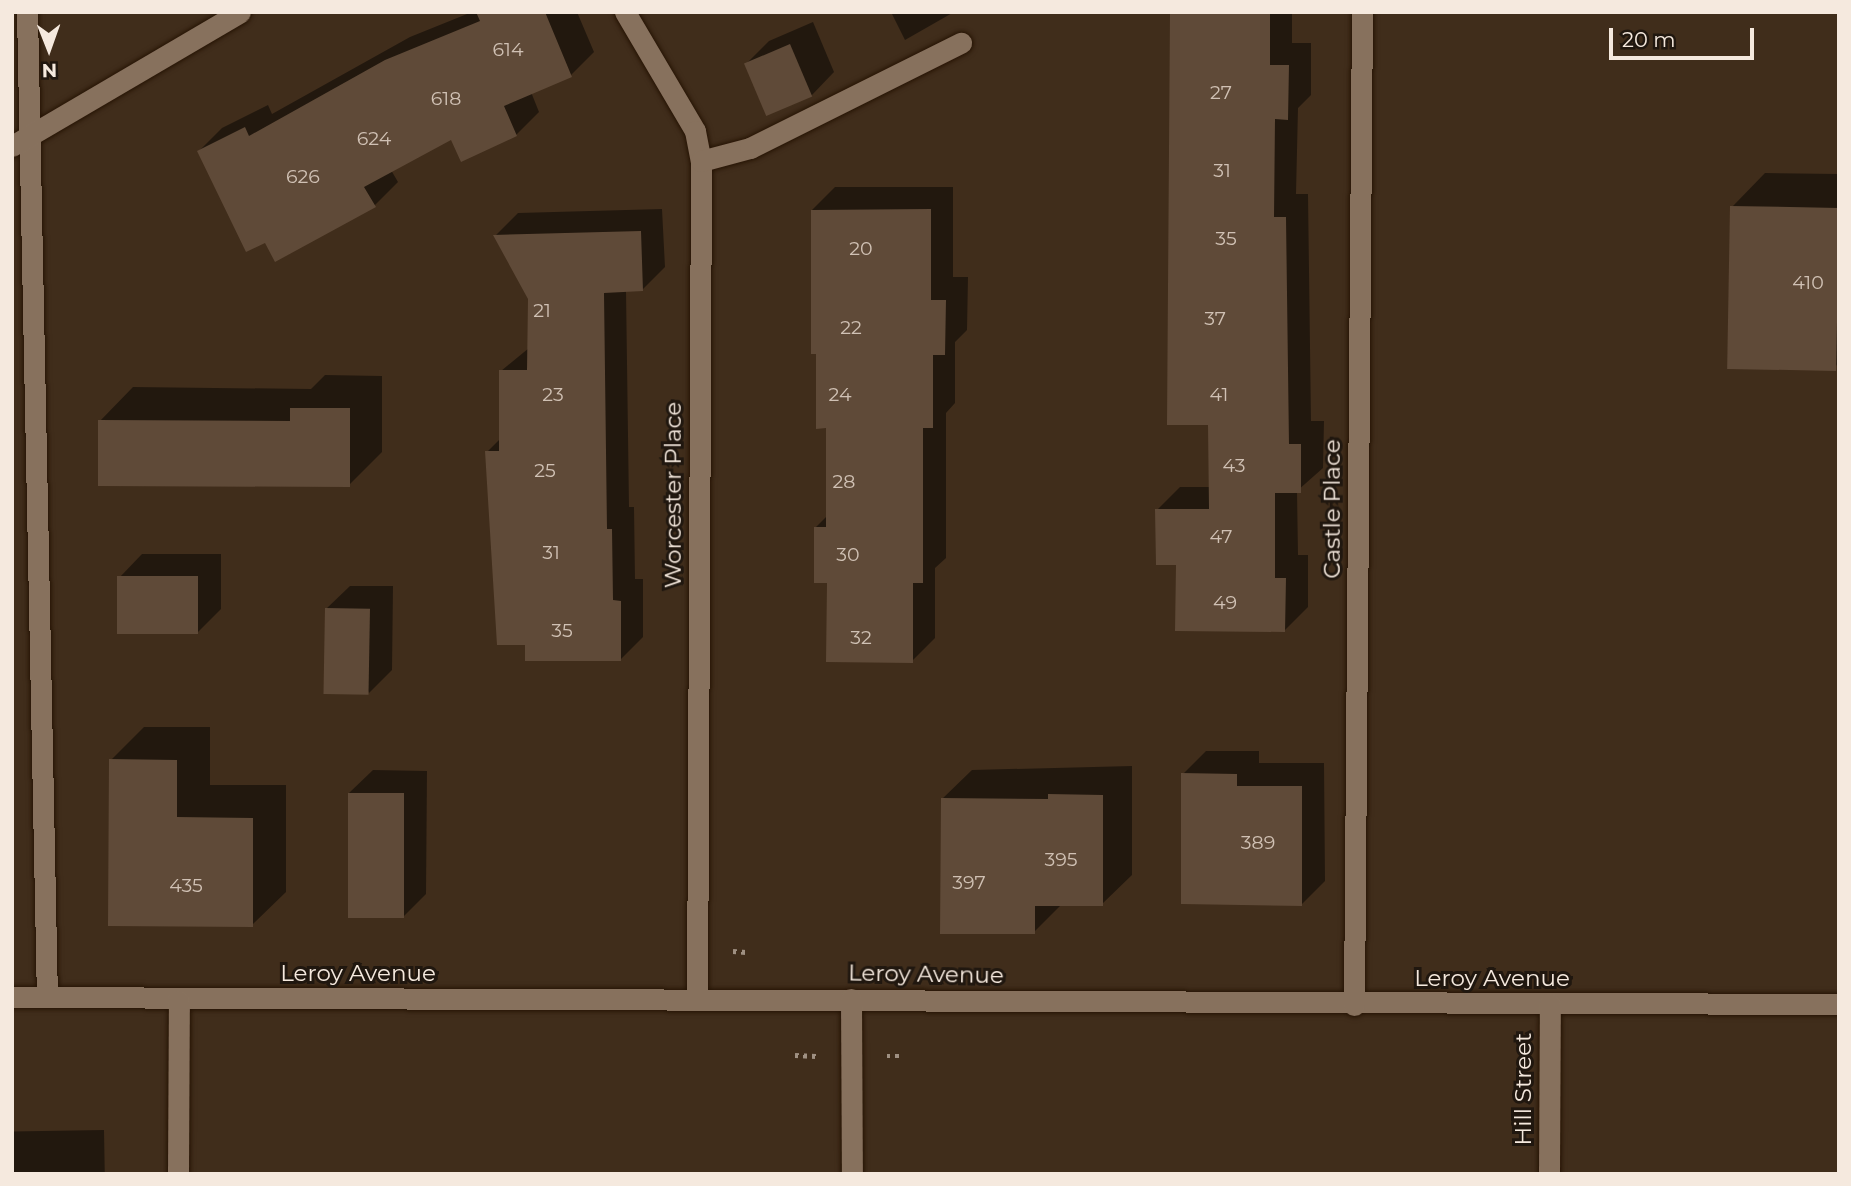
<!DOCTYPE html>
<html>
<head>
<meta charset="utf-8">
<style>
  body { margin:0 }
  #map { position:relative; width:1851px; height:1186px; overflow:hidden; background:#402d1b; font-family:Montserrat,sans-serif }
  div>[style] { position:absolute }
  .shadow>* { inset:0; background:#0007; transform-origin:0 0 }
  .building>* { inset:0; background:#5f4a38; transform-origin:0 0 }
  .path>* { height:4.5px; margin-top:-2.25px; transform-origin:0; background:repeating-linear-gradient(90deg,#9f9082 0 3.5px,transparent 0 8.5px) }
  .roads { filter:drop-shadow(0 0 2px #261404) drop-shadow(0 0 2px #261404) }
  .minor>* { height:21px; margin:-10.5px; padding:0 10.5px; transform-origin:10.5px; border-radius:10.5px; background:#87715d }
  span { translate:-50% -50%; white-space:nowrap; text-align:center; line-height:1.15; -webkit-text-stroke:6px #20170f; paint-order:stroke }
  .number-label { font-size:19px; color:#d0c1b4 }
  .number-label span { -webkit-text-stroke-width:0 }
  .street-label { font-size:23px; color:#f5e9de }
  .frame { position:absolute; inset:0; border:14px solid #f5e9de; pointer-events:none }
  .north { position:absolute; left:14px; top:14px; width:70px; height:70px; -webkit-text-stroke:5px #20170f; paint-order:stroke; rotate:179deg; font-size:19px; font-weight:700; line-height:28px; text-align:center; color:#f5e9de }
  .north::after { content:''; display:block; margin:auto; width:24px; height:32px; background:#f5e9de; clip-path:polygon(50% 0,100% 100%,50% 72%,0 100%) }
  .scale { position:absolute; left:1609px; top:28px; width:145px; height:32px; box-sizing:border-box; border:4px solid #f5e9de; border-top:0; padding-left:9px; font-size:21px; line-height:24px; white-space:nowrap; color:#f5e9de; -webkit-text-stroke:5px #20170f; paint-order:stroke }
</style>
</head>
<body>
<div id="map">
  <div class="shadow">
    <i style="clip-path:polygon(472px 12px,577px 12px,594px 52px,571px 75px,531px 92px,539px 112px,516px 135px,452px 137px,391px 170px,398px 182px,375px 205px,266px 240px,199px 151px,222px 128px,268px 105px,272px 114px,410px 37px)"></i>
    <i style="clip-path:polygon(891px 12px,954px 12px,905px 40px)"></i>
    <i style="clip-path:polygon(1170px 12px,1292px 12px,1292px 43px,1311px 43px,1311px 95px,1298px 108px,1296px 194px,1308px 194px,1311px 421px,1324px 421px,1323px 468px,1297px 491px,1298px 555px,1308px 555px,1308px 607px,1285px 630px,1177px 563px,1157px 510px,1180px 487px,1210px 487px,1210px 423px)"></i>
    <i style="clip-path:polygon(813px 22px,834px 72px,811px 96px,746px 64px,769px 41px)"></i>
    <i style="clip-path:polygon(1765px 173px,1839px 174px,1839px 369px,1732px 207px)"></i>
    <i style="clip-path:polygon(835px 187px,953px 187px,953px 277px,968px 277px,967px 330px,955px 342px,955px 403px,946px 413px,946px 558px,935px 568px,935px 638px,912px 661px,829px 581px,816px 527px,827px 516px,828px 427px,812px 210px)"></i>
    <i style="clip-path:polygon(662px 209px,665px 267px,642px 290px,626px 290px,629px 507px,634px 507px,635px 579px,643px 579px,643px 637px,620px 660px,527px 643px,487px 452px,500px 439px,501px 371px,529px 348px,530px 299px,495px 236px,518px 213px)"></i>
    <i style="clip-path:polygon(325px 375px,382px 376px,382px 452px,349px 485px,100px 421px,133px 387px,311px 389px)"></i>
    <i style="clip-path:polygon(142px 554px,221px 554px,221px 609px,198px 632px,119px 578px)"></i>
    <i style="clip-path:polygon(350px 586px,393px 586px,392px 670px,369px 693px,326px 609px)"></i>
    <i style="clip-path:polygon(12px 619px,14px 619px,12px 846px)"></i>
    <i style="clip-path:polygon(144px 727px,210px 727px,210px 785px,286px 785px,286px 892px,252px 925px,111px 760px)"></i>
    <i style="clip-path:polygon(1206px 751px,1259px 751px,1259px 763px,1324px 763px,1325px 881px,1301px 905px,1183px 774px)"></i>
    <i style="clip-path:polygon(1132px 766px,1132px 875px,1102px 904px,1062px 904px,1034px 932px,942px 799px,972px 770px)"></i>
    <i style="clip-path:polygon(373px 770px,427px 771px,426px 894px,403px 917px,349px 793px)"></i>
    <i style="left:104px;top:1130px;width:44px;height:92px;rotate:89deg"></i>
  </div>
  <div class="building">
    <i style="clip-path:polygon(476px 12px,545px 12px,572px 77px,504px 106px,517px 136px,461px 162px,451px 140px,364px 187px,376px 207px,275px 262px,265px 243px,246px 252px,197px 151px,245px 127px,249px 136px,385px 60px,480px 21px)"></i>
    <i style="clip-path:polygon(1170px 12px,1270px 12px,1270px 65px,1289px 65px,1288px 120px,1275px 119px,1274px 217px,1286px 217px,1289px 444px,1301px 444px,1301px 493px,1275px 493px,1275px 578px,1286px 578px,1285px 632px,1175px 631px,1176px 565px,1156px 565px,1155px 509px,1209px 509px,1208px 425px,1167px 425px)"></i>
    <i style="left:790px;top:44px;width:57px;height:50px;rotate:67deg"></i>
    <i style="left:1730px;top:206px;width:109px;height:163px;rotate:1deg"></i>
    <i style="clip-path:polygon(931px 209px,931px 300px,946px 300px,945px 355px,933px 355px,933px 428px,923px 428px,923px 583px,913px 583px,913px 663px,826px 662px,827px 583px,814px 583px,814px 527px,826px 527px,826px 428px,816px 429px,816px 354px,811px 354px,811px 210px)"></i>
    <i style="clip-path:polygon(641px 231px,643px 291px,604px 293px,607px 529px,612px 529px,613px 600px,621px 601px,621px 661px,525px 661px,525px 645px,497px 645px,485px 451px,499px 451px,499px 370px,527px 370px,528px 299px,493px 235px)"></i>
    <i style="clip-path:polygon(290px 408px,350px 408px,350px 487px,98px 486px,98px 420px,290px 421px)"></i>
    <i style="left:198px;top:576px;width:58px;height:81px;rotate:90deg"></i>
    <i style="left:325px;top:608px;width:45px;height:86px;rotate:1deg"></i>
    <i style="clip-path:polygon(109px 759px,177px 760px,177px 817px,253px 818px,253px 927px,108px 926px)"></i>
    <i style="clip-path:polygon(1181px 773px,1237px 774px,1237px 786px,1302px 786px,1302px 906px,1181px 904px)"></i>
    <i style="left:348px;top:793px;width:56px;height:125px"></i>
    <i style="clip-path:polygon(1048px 794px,1103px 795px,1103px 906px,1035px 906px,1035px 934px,940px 934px,941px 798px,1048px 799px)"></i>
  </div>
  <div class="path">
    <i style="left:733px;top:951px;width:13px;rotate:4deg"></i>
    <i style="left:795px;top:1055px;width:21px;rotate:3deg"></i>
    <i style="left:887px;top:1056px;width:15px"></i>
  </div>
  <div class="roads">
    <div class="minor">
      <i style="left:27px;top:12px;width:985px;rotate:88.84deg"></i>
      <i style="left:625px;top:12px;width:138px;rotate:59.5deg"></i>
      <i style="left:695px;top:131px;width:31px;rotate:79deg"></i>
      <i style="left:701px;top:161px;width:837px;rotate:90.27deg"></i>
      <i style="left:12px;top:146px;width:264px;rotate:-30.4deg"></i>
      <i style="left:701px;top:161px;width:51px;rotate:-14.9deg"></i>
      <i style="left:750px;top:148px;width:236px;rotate:-26.5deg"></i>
      <i style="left:12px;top:997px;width:1827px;rotate:0.22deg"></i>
      <i style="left:851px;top:999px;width:175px;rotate:89.7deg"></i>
      <i style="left:1354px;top:1005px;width:993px;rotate:-89.54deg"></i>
      <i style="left:178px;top:1174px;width:173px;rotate:-89.7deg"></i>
      <i style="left:1549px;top:1174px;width:170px;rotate:-89.7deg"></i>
    </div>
  </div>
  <div class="number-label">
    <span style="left:508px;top:50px">614</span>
    <span style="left:1221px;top:93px">27</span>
    <span style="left:446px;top:99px">618</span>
    <span style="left:374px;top:139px">624</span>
    <span style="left:1222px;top:171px">31</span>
    <span style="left:303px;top:177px">626</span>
    <span style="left:1226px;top:239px">35</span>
    <span style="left:861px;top:249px">20</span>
    <span style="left:1808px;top:283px">410</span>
    <span style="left:542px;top:311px">21</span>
    <span style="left:1215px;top:319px">37</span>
    <span style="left:851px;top:328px">22</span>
    <span style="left:553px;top:395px">23</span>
    <span style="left:840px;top:395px">24</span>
    <span style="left:1219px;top:395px">41</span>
    <span style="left:1234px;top:466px">43</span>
    <span style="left:545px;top:471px">25</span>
    <span style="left:844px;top:482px">28</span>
    <span style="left:1221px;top:537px">47</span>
    <span style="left:551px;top:553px">31</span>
    <span style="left:848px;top:555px">30</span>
    <span style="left:1225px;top:603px">49</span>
    <span style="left:562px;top:631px">35</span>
    <span style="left:861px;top:638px">32</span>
    <span style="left:1258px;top:843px">389</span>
    <span style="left:1061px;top:860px">395</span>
    <span style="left:969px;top:883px">397</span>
    <span style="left:186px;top:886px">435</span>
  </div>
  <div class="street-label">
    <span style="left:673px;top:495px;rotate:-90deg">Worcester Place</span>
    <span style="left:1332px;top:509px;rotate:-90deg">Castle Place</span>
    <span style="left:358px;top:973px">Leroy Avenue</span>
    <span style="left:926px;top:974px;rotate:1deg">Leroy Avenue</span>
    <span style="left:1492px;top:978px">Leroy Avenue</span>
    <span style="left:1523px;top:1089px;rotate:-90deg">Hill Street</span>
  </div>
  <div class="frame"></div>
  <div class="north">N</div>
  <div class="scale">20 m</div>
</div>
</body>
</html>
